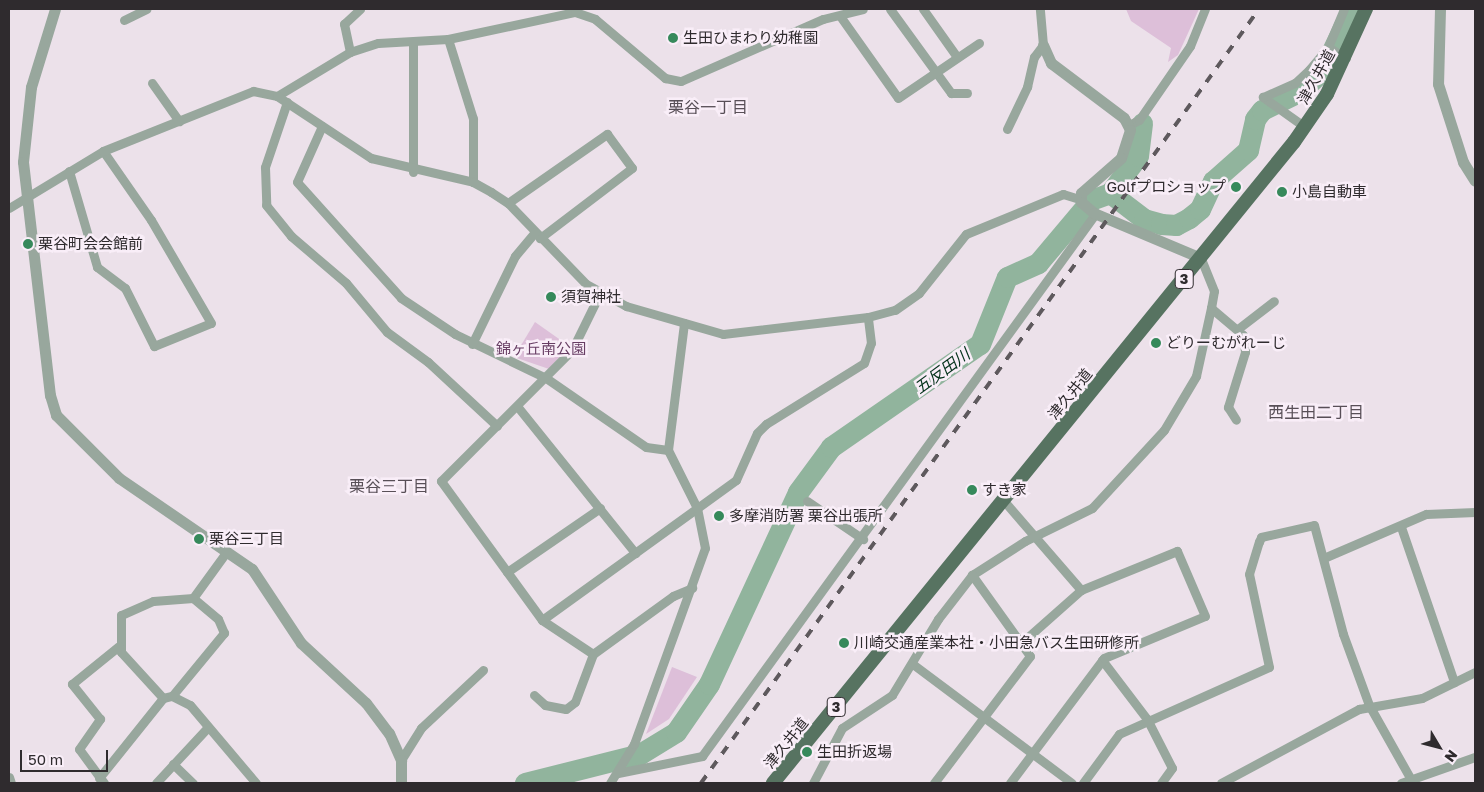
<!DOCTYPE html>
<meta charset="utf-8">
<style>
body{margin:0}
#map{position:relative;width:1484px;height:792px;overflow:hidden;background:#ece1ea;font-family:"Golos Text","Noto Sans JP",sans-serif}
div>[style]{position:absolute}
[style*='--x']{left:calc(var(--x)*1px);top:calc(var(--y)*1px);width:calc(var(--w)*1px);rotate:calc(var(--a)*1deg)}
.green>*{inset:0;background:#ddbfd9}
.river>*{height:21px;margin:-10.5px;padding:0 10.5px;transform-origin:10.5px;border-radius:10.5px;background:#91b49d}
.minor>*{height:9px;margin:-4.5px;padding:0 4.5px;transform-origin:4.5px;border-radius:4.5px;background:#98a79d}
.tertiary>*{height:11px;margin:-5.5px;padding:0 5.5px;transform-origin:5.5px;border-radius:5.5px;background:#98a79d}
.primary>*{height:14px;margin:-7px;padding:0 7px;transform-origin:7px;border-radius:7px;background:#577361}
.rail>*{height:4px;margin-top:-2px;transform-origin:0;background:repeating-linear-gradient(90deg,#5e595d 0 9px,transparent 0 18px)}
.dots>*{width:14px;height:14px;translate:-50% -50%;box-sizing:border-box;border:2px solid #f9eef8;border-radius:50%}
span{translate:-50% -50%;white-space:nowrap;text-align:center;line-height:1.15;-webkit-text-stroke:5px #f9eef8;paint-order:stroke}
.shield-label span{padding:1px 4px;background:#f9eef8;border:1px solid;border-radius:4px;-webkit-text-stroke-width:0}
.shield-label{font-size:14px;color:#2f2b2e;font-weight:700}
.poi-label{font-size:15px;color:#2f2b2e}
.left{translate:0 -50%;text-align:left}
.right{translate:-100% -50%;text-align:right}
.street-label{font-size:15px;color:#2f2b2e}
.park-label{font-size:15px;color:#673d63}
.neighbourhood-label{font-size:16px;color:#584f57}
.water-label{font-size:16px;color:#04321b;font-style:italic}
.frame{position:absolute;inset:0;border:10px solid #2f2b2e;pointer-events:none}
.north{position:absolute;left:1414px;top:722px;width:50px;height:50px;-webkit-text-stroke:4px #f9eef8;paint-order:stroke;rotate:127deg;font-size:14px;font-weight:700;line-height:20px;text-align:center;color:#2f2b2e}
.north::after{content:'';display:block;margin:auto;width:18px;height:22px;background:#2f2b2e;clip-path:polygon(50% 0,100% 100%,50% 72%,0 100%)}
.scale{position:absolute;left:20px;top:750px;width:88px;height:22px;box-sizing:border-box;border:2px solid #2f2b2e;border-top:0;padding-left:6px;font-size:15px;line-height:18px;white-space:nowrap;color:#2f2b2e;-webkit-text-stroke:4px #f9eef8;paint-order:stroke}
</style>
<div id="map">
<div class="green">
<div style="clip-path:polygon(1126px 9px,1199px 9px,1178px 55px,1168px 62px,1171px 48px,1131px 21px)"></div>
<div style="clip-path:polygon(535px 322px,569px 346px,549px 369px,514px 357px)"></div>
<div style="clip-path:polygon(672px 667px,697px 677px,669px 719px,646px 734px)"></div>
</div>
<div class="river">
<div style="--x:1110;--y:193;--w:46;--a:-52.9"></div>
<div style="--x:1138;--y:156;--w:33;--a:-83"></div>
<div style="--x:525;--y:783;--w:119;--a:-14.2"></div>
<div style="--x:640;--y:754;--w:42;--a:-31.4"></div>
<div style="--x:676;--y:732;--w:58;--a:-55.5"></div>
<div style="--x:709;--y:684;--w:212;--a:-65.1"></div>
<div style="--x:798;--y:492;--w:56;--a:-53.7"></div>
<div style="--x:831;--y:447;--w:181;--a:-34.7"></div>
<div style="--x:980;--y:344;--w:72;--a:-68.1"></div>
<div style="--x:1007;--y:277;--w:34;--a:-24"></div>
<div style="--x:1038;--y:263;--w:82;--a:-49.9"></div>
<div style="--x:1091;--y:200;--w:20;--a:-20"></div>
<div style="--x:1110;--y:193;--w:43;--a:37.4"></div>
<div style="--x:1144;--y:219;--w:18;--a:16"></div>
<div style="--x:1161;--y:224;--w:15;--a:4"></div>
<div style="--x:1176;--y:225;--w:15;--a:-28"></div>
<div style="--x:1189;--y:218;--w:14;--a:-39"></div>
<div style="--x:1200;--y:209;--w:31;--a:-65"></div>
<div style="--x:1213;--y:181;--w:47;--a:-41.5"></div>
<div style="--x:1248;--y:150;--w:32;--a:-77"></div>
<div style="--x:1255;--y:119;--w:11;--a:-52"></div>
<div style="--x:1262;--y:110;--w:43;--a:-26"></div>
<div style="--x:1301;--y:91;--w:30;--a:-44"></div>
<div style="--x:1323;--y:70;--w:68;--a:-64.6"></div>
</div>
<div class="minor">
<div style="--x:890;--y:9;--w:104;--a:54"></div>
<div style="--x:951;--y:93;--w:16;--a:0"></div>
<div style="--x:923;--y:9;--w:59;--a:54.7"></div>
<div style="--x:840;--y:16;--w:100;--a:54.7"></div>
<div style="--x:898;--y:98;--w:98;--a:-34.2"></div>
<div style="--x:124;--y:20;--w:25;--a:-26"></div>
<div style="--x:448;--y:39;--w:84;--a:72.6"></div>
<div style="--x:473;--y:119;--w:63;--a:90"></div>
<div style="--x:413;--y:42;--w:130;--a:90"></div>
<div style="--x:1328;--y:47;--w:21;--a:31"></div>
<div style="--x:350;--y:52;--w:29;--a:-102"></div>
<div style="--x:344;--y:24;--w:22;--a:-43"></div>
<div style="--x:152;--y:83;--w:47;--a:54.6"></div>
<div style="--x:277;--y:96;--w:85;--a:-31.1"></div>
<div style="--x:350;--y:52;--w:29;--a:-18"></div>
<div style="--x:378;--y:43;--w:70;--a:-3.3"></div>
<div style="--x:448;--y:39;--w:130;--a:-12"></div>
<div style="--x:575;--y:12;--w:21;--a:19"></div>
<div style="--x:595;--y:19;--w:92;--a:40.1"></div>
<div style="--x:665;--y:78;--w:16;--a:11"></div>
<div style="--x:681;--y:81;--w:155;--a:-23.6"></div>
<div style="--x:823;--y:19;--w:41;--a:-14"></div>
<div style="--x:287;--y:102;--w:69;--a:108.7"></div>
<div style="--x:265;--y:167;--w:38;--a:88"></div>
<div style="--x:266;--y:205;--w:40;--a:51"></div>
<div style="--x:291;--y:236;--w:72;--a:40.5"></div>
<div style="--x:346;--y:283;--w:64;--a:50.1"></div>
<div style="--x:387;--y:332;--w:51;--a:36.2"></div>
<div style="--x:428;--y:362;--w:94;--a:42.8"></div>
<div style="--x:1129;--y:125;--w:11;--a:-27"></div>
<div style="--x:1139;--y:120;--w:90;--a:-55.4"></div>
<div style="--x:1190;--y:46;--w:40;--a:-68"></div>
<div style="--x:322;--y:126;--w:61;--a:114.1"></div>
<div style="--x:297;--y:182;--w:156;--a:48.1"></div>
<div style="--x:401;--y:298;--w:65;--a:33.7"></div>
<div style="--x:455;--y:334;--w:101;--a:25.8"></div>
<div style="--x:546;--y:378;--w:121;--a:34.6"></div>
<div style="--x:646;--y:447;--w:22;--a:8"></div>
<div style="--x:1305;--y:127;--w:52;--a:-144.5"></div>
<div style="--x:1263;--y:97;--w:35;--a:-24"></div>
<div style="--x:1295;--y:83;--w:19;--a:-43"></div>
<div style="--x:1309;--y:70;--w:30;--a:-50"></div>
<div style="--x:1328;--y:47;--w:41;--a:-67.2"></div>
<div style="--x:1007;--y:129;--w:47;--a:-64.5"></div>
<div style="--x:1027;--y:87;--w:31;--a:-77"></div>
<div style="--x:1034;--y:57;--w:15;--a:-53"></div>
<div style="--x:1043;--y:45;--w:36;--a:-95"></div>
<div style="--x:69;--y:171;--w:100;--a:73.7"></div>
<div style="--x:97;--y:267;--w:35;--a:37"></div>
<div style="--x:125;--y:288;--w:65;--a:63.4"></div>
<div style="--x:154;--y:346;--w:61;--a:-22"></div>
<div style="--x:211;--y:323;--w:119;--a:-120.2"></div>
<div style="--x:151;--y:220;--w:84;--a:-124.8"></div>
<div style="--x:508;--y:203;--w:121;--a:-34.9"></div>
<div style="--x:607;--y:134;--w:42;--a:53.7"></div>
<div style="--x:632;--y:168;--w:116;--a:142.7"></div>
<div style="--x:9;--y:208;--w:110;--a:-31.2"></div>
<div style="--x:103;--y:151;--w:162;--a:-21.8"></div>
<div style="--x:253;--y:91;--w:25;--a:12"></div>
<div style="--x:277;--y:96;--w:113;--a:33.4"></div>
<div style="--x:371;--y:158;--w:105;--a:13.2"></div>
<div style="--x:473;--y:182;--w:21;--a:29"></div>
<div style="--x:491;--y:192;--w:20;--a:33"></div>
<div style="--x:508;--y:203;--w:112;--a:46.1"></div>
<div style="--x:586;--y:284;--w:46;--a:28.8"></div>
<div style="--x:626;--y:306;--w:101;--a:16.1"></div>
<div style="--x:723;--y:334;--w:146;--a:-6.7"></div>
<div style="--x:868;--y:317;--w:28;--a:-15"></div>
<div style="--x:895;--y:310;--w:29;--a:-35"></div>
<div style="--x:919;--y:293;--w:75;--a:-51.5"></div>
<div style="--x:966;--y:234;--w:105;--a:-22.4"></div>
<div style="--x:1063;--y:194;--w:17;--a:17"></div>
<div style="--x:1211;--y:308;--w:42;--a:40.2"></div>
<div style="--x:1243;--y:335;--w:17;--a:83"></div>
<div style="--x:1245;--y:352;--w:58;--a:107.2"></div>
<div style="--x:1228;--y:407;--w:15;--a:58"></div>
<div style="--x:1239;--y:328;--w:44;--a:-37.6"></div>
<div style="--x:472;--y:344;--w:98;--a:-64"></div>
<div style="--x:515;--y:256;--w:31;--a:-50"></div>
<div style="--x:517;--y:406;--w:189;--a:51.2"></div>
<div style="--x:807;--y:501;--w:68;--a:34.2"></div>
<div style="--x:1004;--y:501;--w:118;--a:49.1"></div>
<div style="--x:1401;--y:527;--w:164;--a:71.1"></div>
<div style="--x:1326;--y:557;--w:109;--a:-23.3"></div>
<div style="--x:1426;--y:514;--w:49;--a:-2.3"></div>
<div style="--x:507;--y:572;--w:113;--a:-34.5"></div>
<div style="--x:193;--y:598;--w:58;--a:-54.1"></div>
<div style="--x:542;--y:620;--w:239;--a:-35.8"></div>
<div style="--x:736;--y:480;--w:51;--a:-65.9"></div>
<div style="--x:757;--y:433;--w:13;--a:-45"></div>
<div style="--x:766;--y:424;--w:115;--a:-31.9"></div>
<div style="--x:864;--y:363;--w:21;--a:-71"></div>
<div style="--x:871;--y:343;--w:26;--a:-97"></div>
<div style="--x:593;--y:654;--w:61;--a:-146.3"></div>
<div style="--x:542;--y:620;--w:172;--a:-126"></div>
<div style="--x:441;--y:481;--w:185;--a:-45"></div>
<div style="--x:572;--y:350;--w:64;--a:-63.8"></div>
<div style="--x:1102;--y:660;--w:74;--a:52.7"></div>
<div style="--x:1147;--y:719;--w:55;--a:63"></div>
<div style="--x:1172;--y:768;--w:19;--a:126"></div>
<div style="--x:914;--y:665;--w:197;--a:36.8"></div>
<div style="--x:534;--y:695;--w:15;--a:42"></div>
<div style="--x:545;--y:705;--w:21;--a:11"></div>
<div style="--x:566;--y:709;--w:11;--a:-38"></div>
<div style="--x:575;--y:702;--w:51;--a:-69.4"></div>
<div style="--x:593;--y:654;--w:99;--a:-35.9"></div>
<div style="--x:673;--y:596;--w:21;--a:-23"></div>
<div style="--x:172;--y:696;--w:20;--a:27"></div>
<div style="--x:190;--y:705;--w:102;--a:49.8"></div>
<div style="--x:401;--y:760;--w:38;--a:-58"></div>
<div style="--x:421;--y:728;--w:85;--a:-43.1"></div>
<div style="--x:173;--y:764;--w:28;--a:44"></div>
<div style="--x:618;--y:773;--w:86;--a:-11.4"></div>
<div style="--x:702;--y:756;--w:671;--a:-54.04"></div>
<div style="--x:9;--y:777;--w:6;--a:72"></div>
<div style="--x:99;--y:778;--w:102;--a:-51.3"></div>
<div style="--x:163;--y:698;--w:9;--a:-13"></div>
<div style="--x:172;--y:696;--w:82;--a:-50.5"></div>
<div style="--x:224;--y:633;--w:15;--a:-113"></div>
<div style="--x:218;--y:619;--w:33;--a:-140"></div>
<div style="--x:193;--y:598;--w:40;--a:175.7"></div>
<div style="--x:153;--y:601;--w:35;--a:156"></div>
<div style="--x:121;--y:615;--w:37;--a:90"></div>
<div style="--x:121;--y:652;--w:62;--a:47.6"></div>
<div style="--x:104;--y:783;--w:42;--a:-126.3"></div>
<div style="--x:79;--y:749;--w:37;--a:-55"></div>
<div style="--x:100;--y:719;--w:45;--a:-128.7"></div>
<div style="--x:72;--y:684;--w:60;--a:-39"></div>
<div style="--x:156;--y:783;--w:76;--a:-47.1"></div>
<div style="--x:610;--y:783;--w:46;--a:-58.4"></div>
<div style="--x:634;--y:744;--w:208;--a:-70.1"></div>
<div style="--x:705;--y:548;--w:41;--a:-101.3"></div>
<div style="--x:697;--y:508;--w:65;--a:-116.6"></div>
<div style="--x:668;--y:450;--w:128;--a:-82.8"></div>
<div style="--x:813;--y:783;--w:62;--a:-62.2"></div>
<div style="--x:842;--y:728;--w:60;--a:-33.4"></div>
<div style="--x:892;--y:695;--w:89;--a:-58.8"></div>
<div style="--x:938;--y:619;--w:56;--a:-52.3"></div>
<div style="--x:972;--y:575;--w:63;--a:-32.7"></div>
<div style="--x:1025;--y:541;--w:75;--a:-26.2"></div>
<div style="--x:1092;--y:508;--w:106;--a:-47.3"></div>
<div style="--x:1164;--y:430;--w:63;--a:-59.3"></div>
<div style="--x:1196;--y:376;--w:70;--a:-77.6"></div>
<div style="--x:1211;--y:308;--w:17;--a:-80"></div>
<div style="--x:1214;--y:291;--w:35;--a:-112"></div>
<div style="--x:934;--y:783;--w:159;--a:-52.9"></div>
<div style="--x:1030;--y:656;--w:100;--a:-125.6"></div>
<div style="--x:1010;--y:783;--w:156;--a:-53.1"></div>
<div style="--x:1104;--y:658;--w:109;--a:-22.6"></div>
<div style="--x:1205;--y:616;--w:71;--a:-113.3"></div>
<div style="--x:1177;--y:551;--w:104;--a:157.9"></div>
<div style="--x:1081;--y:590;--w:80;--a:138.5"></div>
<div style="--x:1083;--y:783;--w:61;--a:-53.7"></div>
<div style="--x:1119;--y:734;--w:164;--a:-24.1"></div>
<div style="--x:1269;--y:667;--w:95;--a:-102.1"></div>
<div style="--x:1249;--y:574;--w:34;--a:-73"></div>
<div style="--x:1259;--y:542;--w:5;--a:-68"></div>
<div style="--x:1261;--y:537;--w:54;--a:-12.8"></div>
<div style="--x:1314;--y:525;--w:113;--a:75.1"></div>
<div style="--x:1343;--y:634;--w:76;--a:69.9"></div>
<div style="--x:1369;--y:705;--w:90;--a:60.6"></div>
<div style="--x:1221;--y:783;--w:157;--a:-28.2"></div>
<div style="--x:1359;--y:709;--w:64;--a:-9.9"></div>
<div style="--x:1422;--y:698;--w:59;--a:-26.1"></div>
<div style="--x:1401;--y:783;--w:78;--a:-19.4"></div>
</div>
<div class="tertiary">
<div style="--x:55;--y:9;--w:82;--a:107.1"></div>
<div style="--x:31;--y:87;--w:75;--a:96.1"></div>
<div style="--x:23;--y:162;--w:235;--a:83.4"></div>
<div style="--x:50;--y:395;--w:21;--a:73"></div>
<div style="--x:56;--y:415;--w:89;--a:45"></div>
<div style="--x:119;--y:478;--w:161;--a:34.4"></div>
<div style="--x:252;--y:569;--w:89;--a:56.5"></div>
<div style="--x:301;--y:643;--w:88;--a:42.7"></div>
<div style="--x:366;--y:703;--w:38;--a:53"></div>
<div style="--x:389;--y:733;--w:30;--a:66"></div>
<div style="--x:401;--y:760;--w:23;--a:90"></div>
<div style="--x:1440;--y:9;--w:75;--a:91.5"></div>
<div style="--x:1438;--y:84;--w:82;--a:72.2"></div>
<div style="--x:1463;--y:162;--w:22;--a:58"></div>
<div style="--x:1043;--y:45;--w:20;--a:66"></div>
<div style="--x:1051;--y:63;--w:91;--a:37"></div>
<div style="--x:1124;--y:118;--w:13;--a:63"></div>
<div style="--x:1130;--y:130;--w:29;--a:108"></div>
<div style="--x:1121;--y:158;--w:53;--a:138.8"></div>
<div style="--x:1081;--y:193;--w:9;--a:90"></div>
<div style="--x:1081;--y:202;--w:17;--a:40"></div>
<div style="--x:1094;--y:213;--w:116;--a:22.8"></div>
</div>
<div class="primary">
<div style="--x:773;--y:783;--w:826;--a:-50.9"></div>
<div style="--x:1294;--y:142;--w:58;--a:-55.5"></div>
<div style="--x:1327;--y:94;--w:94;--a:-65.4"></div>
</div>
<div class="rail">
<div style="--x:701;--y:783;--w:954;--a:-54.21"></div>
</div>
<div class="dots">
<div style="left:673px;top:38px;background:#36895b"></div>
<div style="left:1236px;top:187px;background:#36895b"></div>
<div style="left:1282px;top:192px;background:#36895b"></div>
<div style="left:28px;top:244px;background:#36895b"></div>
<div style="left:551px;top:297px;background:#36895b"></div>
<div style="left:1156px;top:343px;background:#36895b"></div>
<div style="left:972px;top:490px;background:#36895b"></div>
<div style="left:719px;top:516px;background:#36895b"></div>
<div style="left:199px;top:539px;background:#36895b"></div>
<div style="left:844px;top:643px;background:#36895b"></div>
<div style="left:807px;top:752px;background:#36895b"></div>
</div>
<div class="shield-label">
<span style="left:1184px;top:279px">3</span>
<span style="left:836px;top:707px">3</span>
</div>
<div class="poi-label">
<span class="left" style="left:683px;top:38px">生田ひまわり幼稚園</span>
<span class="right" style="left:1226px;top:187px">Golfプロショップ</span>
<span class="left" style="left:1292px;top:192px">小島自動車</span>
<span class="left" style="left:38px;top:244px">栗谷町会会館前</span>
<span class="left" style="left:561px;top:297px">須賀神社</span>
<span class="left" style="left:1166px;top:343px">どりーむがれーじ</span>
<span class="left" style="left:982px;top:490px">すき家</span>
<span class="left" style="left:729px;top:516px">多摩消防署 栗谷出張所</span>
<span class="left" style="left:209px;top:539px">栗谷三丁目</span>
<span class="left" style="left:854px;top:643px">川崎交通産業本社・小田急バス生田研修所</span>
<span class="left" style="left:817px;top:752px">生田折返場</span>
</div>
<div class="street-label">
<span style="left:1316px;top:77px;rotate:-61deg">津久井道</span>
<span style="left:1070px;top:394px;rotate:-51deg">津久井道</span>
<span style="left:786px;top:743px;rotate:-51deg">津久井道</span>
</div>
<div class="park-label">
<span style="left:541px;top:349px">錦ヶ丘南公園</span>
</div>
<div class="neighbourhood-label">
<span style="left:708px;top:107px">栗谷一丁目</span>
<span style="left:1316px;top:412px">西生田二丁目</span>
<span style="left:389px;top:486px">栗谷三丁目</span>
</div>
<div class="water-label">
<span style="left:942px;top:371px;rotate:-36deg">五反田川</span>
</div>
<div class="frame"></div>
<div class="north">N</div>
<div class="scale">50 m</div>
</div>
